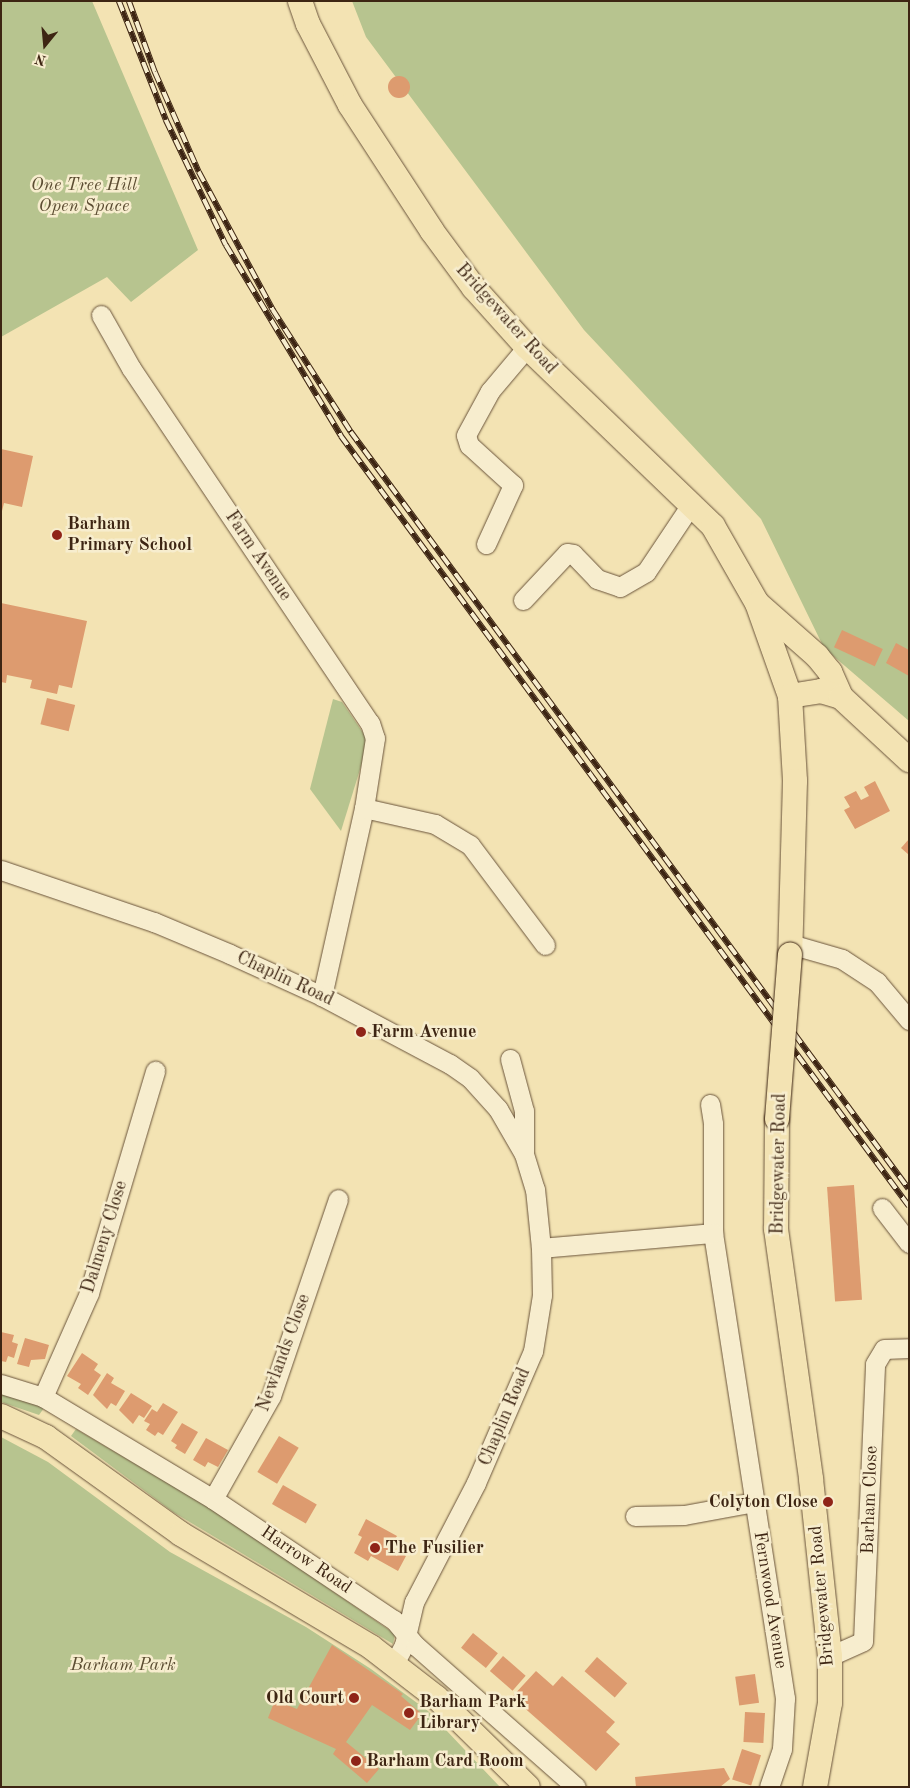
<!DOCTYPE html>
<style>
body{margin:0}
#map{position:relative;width:910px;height:1788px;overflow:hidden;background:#f3e3b3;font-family:"Old Standard TT",serif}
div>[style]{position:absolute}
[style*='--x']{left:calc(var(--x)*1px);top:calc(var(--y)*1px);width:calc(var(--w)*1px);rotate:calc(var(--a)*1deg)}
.green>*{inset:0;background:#b7c48f}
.building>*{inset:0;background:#dd9b6f;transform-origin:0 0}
.round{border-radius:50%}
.roads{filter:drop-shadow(0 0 1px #6a543b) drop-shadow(0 0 1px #6a543b)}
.minor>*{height:19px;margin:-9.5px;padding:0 9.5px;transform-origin:9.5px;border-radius:9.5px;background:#f7edce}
.major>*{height:24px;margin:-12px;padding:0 12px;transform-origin:12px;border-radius:12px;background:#f3e3b3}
.rail>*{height:5.5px;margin-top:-2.75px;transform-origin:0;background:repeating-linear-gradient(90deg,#f7edce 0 11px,#3d2513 0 22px);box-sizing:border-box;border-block:1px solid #3d2513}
.bridges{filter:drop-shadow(0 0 1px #3d2513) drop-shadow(0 0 1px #3d2513)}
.major-bridge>*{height:24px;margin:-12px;padding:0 12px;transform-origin:12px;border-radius:12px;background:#f3e3b3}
.dots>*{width:14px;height:14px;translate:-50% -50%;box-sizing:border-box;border:2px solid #f7edce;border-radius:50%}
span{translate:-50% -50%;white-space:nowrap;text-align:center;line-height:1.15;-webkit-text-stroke:5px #f7edce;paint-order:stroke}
.park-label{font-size:18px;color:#5c4d32;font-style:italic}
.street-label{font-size:18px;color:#3d2513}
.poi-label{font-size:18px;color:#3d2513;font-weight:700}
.left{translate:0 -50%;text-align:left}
.right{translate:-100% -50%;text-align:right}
.frame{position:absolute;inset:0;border:2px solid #3d2513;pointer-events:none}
.north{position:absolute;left:20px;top:20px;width:50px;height:50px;-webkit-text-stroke:4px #f7edce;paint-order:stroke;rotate:197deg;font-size:14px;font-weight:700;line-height:20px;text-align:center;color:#3d2513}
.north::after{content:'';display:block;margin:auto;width:18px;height:22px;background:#3d2513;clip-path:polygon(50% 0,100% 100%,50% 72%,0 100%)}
</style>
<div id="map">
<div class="green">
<div style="clip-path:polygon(1px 1px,92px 1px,198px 250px,131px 302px,107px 277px,1px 337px)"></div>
<div style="clip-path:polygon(352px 1px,909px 1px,909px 721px,824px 648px,761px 519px,584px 330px,366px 37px)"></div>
<div style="clip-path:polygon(333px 699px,342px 702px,366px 737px,366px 750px,341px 831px,310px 789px)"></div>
<div style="clip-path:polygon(1px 1392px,21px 1398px,44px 1408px,39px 1415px,1px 1402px)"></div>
<div style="clip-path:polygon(76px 1429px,217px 1512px,395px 1634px,393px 1644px,173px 1512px,71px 1436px)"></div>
<div style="clip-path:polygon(1px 1437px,48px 1462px,170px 1552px,306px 1627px,371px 1669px,428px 1711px,500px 1787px,1px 1787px)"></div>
</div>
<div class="building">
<div class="round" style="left:388px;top:76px;width:22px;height:22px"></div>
<div style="clip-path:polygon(1px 449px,33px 456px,22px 507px,4px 503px,2px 511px)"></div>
<div style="clip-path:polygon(1px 603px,87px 621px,72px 688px,59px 685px,57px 694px,30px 688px,32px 680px,7px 675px,6px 683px,1px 682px)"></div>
<div style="left:842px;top:630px;width:45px;height:19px;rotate:25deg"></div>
<div style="clip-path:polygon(896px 643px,909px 650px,909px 676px,886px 663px)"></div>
<div style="left:47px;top:698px;width:29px;height:27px;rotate:14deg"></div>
<div style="clip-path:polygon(875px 781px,890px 811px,855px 829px,844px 810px,850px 807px,844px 797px,856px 791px,861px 800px,869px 796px,864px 787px)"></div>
<div style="clip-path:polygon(909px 839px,909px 855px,901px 848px)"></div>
<div style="left:854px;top:1185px;width:115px;height:27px;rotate:86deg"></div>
<div style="clip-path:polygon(1px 1332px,14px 1335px,12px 1342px,18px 1344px,14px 1358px,8px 1356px,6px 1362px,1px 1361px)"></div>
<div style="clip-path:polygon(25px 1338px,49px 1345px,45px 1359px,31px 1360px,29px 1367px,17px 1364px)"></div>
<div style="clip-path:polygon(82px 1353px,98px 1364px,94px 1370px,101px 1375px,88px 1395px,78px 1388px,81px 1384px,67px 1376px)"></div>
<div style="clip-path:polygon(107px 1373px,114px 1378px,111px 1383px,125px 1391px,116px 1406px,111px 1403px,107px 1409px,93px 1395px)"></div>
<div style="clip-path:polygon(131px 1393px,152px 1406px,144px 1418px,139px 1415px,133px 1424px,119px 1410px)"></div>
<div style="clip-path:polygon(163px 1403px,178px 1412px,163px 1435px,158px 1432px,155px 1436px,146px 1430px,150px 1424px,144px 1421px,152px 1409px,157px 1412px)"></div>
<div style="clip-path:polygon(182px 1423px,198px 1432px,185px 1454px,175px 1448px,177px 1445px,171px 1441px)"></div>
<div style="left:279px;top:1436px;width:23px;height:42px;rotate:31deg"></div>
<div style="clip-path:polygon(206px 1438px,228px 1450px,218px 1467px,208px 1462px,205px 1467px,193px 1460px)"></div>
<div style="left:283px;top:1485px;width:39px;height:22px;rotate:30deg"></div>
<div style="clip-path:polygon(366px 1519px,397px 1536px,391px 1547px,406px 1556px,398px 1571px,371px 1556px,368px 1561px,354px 1553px,362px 1537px,358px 1535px)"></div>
<div style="left:473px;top:1633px;width:32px;height:19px;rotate:39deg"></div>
<div style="clip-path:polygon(332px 1645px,403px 1694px,401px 1696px,422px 1714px,410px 1730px,372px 1705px,346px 1742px,379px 1769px,367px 1783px,333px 1754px,336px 1749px,268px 1718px,275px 1700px,297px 1709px)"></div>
<div style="left:503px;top:1656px;width:30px;height:20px;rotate:41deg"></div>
<div style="left:597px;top:1657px;width:40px;height:19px;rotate:41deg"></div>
<div style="clip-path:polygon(536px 1671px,553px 1686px,562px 1676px,615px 1722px,606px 1732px,620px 1744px,596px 1771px,512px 1697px)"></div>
<div style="left:755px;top:1674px;width:29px;height:20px;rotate:82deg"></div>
<div style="left:745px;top:1712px;width:20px;height:30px;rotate:3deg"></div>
<div style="left:742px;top:1749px;width:20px;height:32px;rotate:18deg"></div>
<div style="clip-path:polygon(724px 1768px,730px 1779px,720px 1787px,636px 1787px,635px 1777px)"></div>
</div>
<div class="roads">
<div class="minor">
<div style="--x:101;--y:315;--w:61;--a:60.5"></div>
<div style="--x:131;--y:368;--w:428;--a:56.1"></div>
<div style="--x:370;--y:723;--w:16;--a:72"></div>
<div style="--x:375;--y:738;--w:71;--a:98.9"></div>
<div style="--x:364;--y:808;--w:193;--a:102.6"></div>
<div style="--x:486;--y:544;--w:65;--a:-65.4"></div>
<div style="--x:513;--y:485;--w:59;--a:-137.7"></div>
<div style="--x:469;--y:445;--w:10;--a:-107"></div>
<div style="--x:466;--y:435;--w:50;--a:-61.4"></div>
<div style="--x:490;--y:391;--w:57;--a:-49.9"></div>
<div style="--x:523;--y:600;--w:64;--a:-46.9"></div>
<div style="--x:567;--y:553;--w:6;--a:9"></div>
<div style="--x:573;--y:554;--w:35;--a:46"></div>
<div style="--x:597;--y:579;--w:24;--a:19"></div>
<div style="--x:620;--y:587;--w:30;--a:-30"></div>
<div style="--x:646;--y:572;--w:83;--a:-56.3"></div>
<div style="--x:364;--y:808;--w:73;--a:12.7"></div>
<div style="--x:435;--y:824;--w:41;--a:31"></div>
<div style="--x:470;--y:845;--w:125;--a:53.1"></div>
<div style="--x:1;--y:870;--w:162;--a:18.8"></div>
<div style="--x:154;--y:922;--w:82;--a:22.8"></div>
<div style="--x:230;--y:954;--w:101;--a:24.5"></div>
<div style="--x:322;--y:996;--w:145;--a:28"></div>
<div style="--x:450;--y:1064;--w:24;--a:35"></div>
<div style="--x:470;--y:1078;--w:42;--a:47.9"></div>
<div style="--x:498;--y:1109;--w:52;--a:60"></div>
<div style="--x:524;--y:1154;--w:37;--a:73"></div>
<div style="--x:535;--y:1189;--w:59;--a:84.2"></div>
<div style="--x:541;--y:1248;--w:47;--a:88.8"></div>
<div style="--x:542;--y:1295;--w:57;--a:99.1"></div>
<div style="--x:533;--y:1351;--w:144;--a:113.4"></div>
<div style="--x:476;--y:1483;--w:134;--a:117.5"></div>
<div style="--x:414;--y:1602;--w:44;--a:103.1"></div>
<div style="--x:404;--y:1645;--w:21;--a:118"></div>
<div style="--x:790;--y:944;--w:54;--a:16.1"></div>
<div style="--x:842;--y:959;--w:42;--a:33.3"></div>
<div style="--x:877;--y:982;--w:50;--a:49.9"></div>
<div style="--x:510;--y:1059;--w:54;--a:74.9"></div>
<div style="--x:524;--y:1111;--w:41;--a:90"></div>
<div style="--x:710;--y:1104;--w:20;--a:81"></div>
<div style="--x:713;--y:1124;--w:109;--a:90"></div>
<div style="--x:713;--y:1233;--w:471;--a:81.2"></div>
<div style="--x:785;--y:1698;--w:51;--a:93.4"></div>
<div style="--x:782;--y:1749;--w:40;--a:108.9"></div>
<div style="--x:882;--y:1208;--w:44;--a:52.4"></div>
<div style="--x:541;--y:1248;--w:173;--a:-5"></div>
<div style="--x:1;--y:1384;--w:44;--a:17.2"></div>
<div style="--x:43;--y:1397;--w:198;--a:31"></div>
<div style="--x:213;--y:1499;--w:218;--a:33.8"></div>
<div style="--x:394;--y:1620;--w:34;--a:50"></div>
<div style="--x:416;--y:1646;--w:213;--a:41.4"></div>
<div style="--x:43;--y:1397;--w:114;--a:-66.1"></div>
<div style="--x:89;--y:1293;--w:232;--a:-73.4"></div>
<div style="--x:213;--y:1499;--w:118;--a:-60.6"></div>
<div style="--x:271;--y:1396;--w:208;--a:-71.2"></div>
<div style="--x:635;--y:1516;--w:49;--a:-1.2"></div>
<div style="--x:684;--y:1515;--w:72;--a:-10.4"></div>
<div style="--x:830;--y:1656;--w:36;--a:-24"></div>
<div style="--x:863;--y:1641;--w:277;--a:-87.5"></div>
<div style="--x:875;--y:1364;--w:17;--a:-59"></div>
<div style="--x:884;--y:1349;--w:25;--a:-2"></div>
</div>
<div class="major">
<div style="--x:300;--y:1;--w:24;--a:71"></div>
<div style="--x:308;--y:24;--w:91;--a:62.6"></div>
<div style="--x:350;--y:105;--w:150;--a:56.9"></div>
<div style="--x:432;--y:231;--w:71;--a:53.6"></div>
<div style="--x:474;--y:288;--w:79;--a:48.1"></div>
<div style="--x:527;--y:347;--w:258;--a:43.9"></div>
<div style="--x:713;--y:526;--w:89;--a:60.3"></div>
<div style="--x:757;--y:603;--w:99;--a:70.5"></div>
<div style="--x:790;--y:696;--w:85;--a:86.6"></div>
<div style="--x:795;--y:781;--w:174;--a:91.6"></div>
<div style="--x:758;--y:604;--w:79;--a:41.4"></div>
<div style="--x:817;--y:656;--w:21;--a:51"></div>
<div style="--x:830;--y:672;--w:27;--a:66"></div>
<div style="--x:790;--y:696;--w:31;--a:-9"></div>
<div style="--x:821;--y:691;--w:21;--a:17"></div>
<div style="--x:841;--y:697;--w:93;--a:42.8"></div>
<div style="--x:777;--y:1119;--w:110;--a:90.5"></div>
<div style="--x:776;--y:1229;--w:252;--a:82"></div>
<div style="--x:811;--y:1479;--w:178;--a:83.9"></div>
<div style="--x:830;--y:1656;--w:47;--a:90"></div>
<div style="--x:830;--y:1703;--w:85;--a:100.1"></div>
<div style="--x:1;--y:1416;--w:50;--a:25"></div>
<div style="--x:46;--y:1437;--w:166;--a:35.7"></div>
<div style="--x:181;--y:1534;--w:221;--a:30.7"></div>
<div style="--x:371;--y:1647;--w:83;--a:37.7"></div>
<div style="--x:437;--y:1698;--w:127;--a:44.4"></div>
</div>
</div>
<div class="rail">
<div style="--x:119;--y:1;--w:128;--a:68.4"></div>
<div style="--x:166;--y:120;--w:139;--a:64.4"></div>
<div style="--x:226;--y:245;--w:223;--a:58.9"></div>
<div style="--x:341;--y:436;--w:957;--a:53.59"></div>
<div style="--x:129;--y:1;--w:76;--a:69.9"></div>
<div style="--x:155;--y:72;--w:109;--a:66.3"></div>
<div style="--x:199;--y:172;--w:157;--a:61.8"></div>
<div style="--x:273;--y:310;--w:145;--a:57.4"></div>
<div style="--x:351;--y:432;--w:940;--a:53.61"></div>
</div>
<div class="bridges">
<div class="major-bridge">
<div style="--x:777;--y:1119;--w:165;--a:-85.5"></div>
</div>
</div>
<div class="dots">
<div style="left:57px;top:535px;background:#8f2418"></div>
<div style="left:361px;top:1032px;background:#8f2418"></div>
<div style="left:828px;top:1502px;background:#8f2418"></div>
<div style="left:375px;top:1548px;background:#8f2418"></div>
<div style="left:354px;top:1698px;background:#8f2418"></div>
<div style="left:409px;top:1713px;background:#8f2418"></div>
<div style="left:356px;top:1761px;background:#8f2418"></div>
</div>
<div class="park-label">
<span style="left:84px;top:196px">One Tree Hill<br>Open Space</span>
<span style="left:123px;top:1665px">Barham Park</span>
</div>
<div class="street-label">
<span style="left:506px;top:319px;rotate:48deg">Bridgewater Road</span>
<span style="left:258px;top:556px;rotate:56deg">Farm Avenue</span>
<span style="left:285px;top:979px;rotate:25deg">Chaplin Road</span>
<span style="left:779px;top:1164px;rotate:-89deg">Bridgewater Road</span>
<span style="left:105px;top:1237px;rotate:-73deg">Dalmeny Close</span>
<span style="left:284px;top:1353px;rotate:-70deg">Newlands Close</span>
<span style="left:505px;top:1417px;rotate:-67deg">Chaplin Road</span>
<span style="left:870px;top:1500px;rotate:-88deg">Barham Close</span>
<span style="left:306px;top:1560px;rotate:34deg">Harrow Road</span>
<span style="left:822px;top:1596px;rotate:-95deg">Bridgewater Road</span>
<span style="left:770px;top:1600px;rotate:81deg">Fernwood Avenue</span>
</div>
<div class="poi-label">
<span class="left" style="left:67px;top:535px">Barham<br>Primary School</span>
<span class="left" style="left:371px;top:1032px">Farm Avenue</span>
<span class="right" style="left:818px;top:1502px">Colyton Close</span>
<span class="left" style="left:385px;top:1548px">The Fusilier</span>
<span class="right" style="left:344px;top:1698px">Old Court</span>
<span class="left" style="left:419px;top:1713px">Barham Park<br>Library</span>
<span class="left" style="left:366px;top:1761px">Barham Card Room</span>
</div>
<div class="frame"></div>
<div class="north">N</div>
</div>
